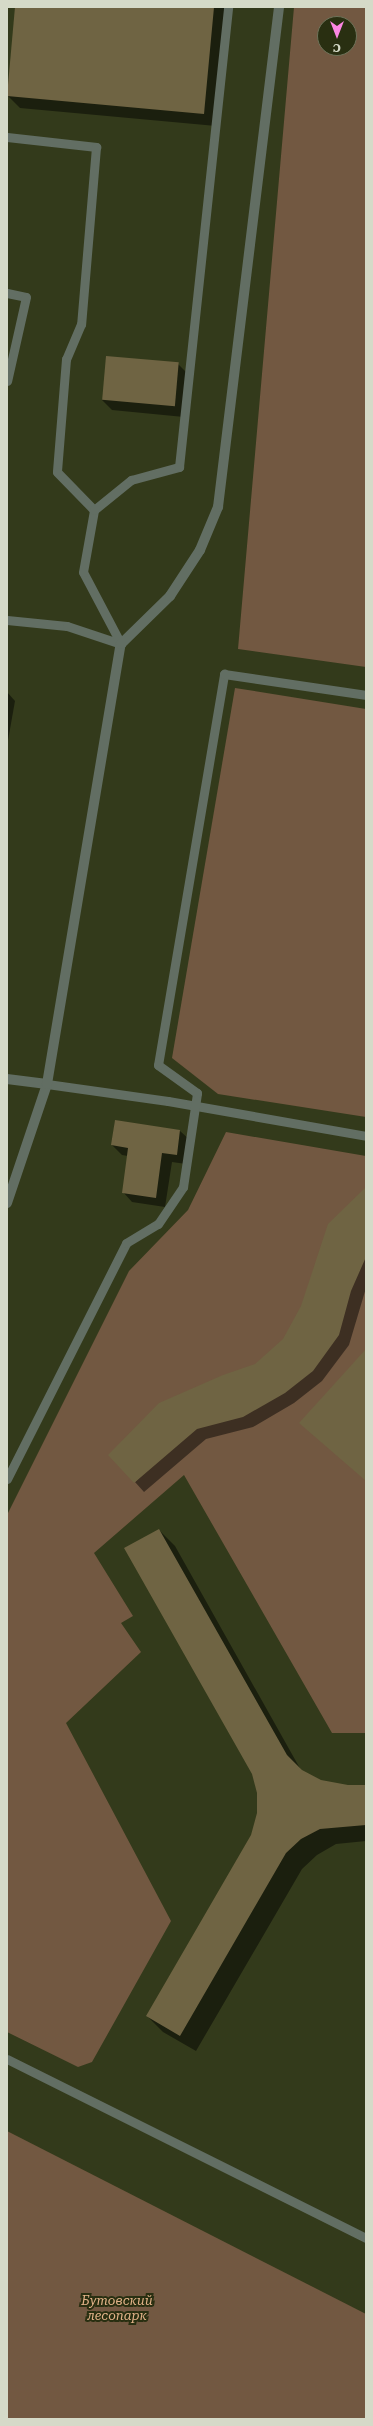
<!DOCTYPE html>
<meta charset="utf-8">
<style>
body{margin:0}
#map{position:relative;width:373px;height:2426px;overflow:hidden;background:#333a1b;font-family:"Roboto Serif",serif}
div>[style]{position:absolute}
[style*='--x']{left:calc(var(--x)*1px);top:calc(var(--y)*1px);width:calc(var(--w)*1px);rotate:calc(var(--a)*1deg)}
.forest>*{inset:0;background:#725841}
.shadow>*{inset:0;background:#0007}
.building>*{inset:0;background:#6f6443;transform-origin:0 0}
.lane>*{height:9px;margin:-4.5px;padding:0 4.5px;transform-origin:4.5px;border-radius:4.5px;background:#626e63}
.street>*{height:10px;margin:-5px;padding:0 5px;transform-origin:5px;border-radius:5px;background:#626e63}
span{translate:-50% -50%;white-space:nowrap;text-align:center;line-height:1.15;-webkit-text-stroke:4px #292f11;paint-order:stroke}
.park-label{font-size:13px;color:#e3b389;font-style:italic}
.frame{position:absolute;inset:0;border:8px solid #d5dac8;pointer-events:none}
.north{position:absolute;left:317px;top:16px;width:40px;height:40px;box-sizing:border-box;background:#292f11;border:1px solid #6e735a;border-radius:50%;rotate:180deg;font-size:11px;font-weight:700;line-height:16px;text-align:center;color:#d5dac8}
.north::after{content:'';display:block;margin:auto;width:14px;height:18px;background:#fc86e3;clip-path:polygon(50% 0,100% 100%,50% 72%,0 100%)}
</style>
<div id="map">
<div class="forest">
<div style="clip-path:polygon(evenodd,294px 7px,366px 7px,366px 667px,238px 649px,294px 7px,325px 24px,349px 24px,349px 48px,325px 48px,325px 24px)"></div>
<div style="clip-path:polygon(235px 688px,366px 709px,366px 1117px,218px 1094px,172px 1058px)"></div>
<div style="clip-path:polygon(226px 1132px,366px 1156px,366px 1733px,332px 1733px,184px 1475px,94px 1553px,133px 1616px,121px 1623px,141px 1652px,66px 1723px,171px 1921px,92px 2062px,78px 2067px,7px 2032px,7px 1515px,129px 1271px,188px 1210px)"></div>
<div style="clip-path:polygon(7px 2131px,366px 2314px,366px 2419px,7px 2419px)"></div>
</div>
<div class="shadow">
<div style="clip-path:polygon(16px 7px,227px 7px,216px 126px,20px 108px,8px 96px)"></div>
<div style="clip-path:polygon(178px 364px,188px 374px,184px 417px,112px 410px,102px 400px)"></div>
<div style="clip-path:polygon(7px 692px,15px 701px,7px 746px)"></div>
<div style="clip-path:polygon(115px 1121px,180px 1131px,190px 1140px,186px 1164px,172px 1162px,165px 1207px,132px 1202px,123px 1192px,128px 1156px,122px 1155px,112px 1145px)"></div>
<div style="clip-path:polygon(366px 1189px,366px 1288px,349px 1345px,322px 1381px,294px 1403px,253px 1427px,206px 1439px,144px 1492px,135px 1482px,284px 1339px)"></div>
<div style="clip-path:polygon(159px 1530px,175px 1546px,302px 1772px,321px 1781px,348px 1786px,366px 1786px,366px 1841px,336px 1844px,317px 1855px,302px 1869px,196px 2051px,163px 2032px,147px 2016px,252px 1836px,258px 1813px,258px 1793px,253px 1774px)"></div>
</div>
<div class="building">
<div style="clip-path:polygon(15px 7px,214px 7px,204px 114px,7px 96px)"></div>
<div style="left:106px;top:356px;width:73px;height:44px;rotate:5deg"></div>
<div style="clip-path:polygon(115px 1120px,180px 1130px,177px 1155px,162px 1153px,156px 1198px,122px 1193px,128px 1148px,111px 1145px)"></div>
<div style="clip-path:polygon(366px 1187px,366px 1257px,351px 1291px,339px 1335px,313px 1371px,285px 1393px,243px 1417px,197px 1429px,134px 1483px,108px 1455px,159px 1403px,223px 1375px,255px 1364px,283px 1339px,301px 1306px,328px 1224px)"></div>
<div style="clip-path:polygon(366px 1349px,366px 1481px,299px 1423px)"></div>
<div style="clip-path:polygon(159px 1529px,287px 1755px,302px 1770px,321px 1780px,348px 1785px,366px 1785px,366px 1825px,320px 1829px,301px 1839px,286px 1853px,180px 2036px,146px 2016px,251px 1835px,257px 1813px,257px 1793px,252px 1774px,124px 1548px)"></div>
</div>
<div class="lane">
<div style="--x:7;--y:137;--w:90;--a:6.4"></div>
<div style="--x:96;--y:147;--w:178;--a:94.8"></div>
<div style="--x:81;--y:324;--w:38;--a:113"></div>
<div style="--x:66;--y:359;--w:113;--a:94.6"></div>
<div style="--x:57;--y:472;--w:53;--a:45.8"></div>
<div style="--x:7;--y:293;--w:19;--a:12"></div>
<div style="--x:26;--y:297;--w:86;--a:102.7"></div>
<div style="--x:7;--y:620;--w:60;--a:5.7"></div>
<div style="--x:67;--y:626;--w:57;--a:18.4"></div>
<div style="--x:121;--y:644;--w:81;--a:-117.8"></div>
<div style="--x:83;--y:572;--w:63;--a:-79.9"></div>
<div style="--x:94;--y:510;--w:48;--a:-39"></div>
<div style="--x:131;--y:480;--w:50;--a:-15.2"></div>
<div style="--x:179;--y:467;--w:463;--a:-83.9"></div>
<div style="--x:47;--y:1084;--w:122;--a:8"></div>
<div style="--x:168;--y:1101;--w:201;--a:10"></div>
<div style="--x:7;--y:1479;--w:264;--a:-63.2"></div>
<div style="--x:126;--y:1243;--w:37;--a:-31"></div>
<div style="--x:158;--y:1224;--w:45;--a:-56"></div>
<div style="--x:183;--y:1187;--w:95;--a:-81.5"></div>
<div style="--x:197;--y:1093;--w:48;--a:-144.3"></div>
<div style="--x:158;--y:1065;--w:397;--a:-80.4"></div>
<div style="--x:224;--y:674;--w:144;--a:8.4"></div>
<div style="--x:7;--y:2059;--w:401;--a:26.5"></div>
</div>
<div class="street">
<div style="--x:7;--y:1079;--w:40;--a:7.1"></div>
<div style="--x:7;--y:1203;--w:126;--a:-71.4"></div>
<div style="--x:47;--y:1084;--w:446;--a:-80.5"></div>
<div style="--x:121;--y:644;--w:69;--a:-44.4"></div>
<div style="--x:170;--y:596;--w:55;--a:-56.9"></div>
<div style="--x:200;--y:550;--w:47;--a:-67.3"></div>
<div style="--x:218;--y:507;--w:504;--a:-83.04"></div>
</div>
<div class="park-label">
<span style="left:117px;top:2309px">Бутовский<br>лесопарк</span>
</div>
<div class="frame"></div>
<div class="north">С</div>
</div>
